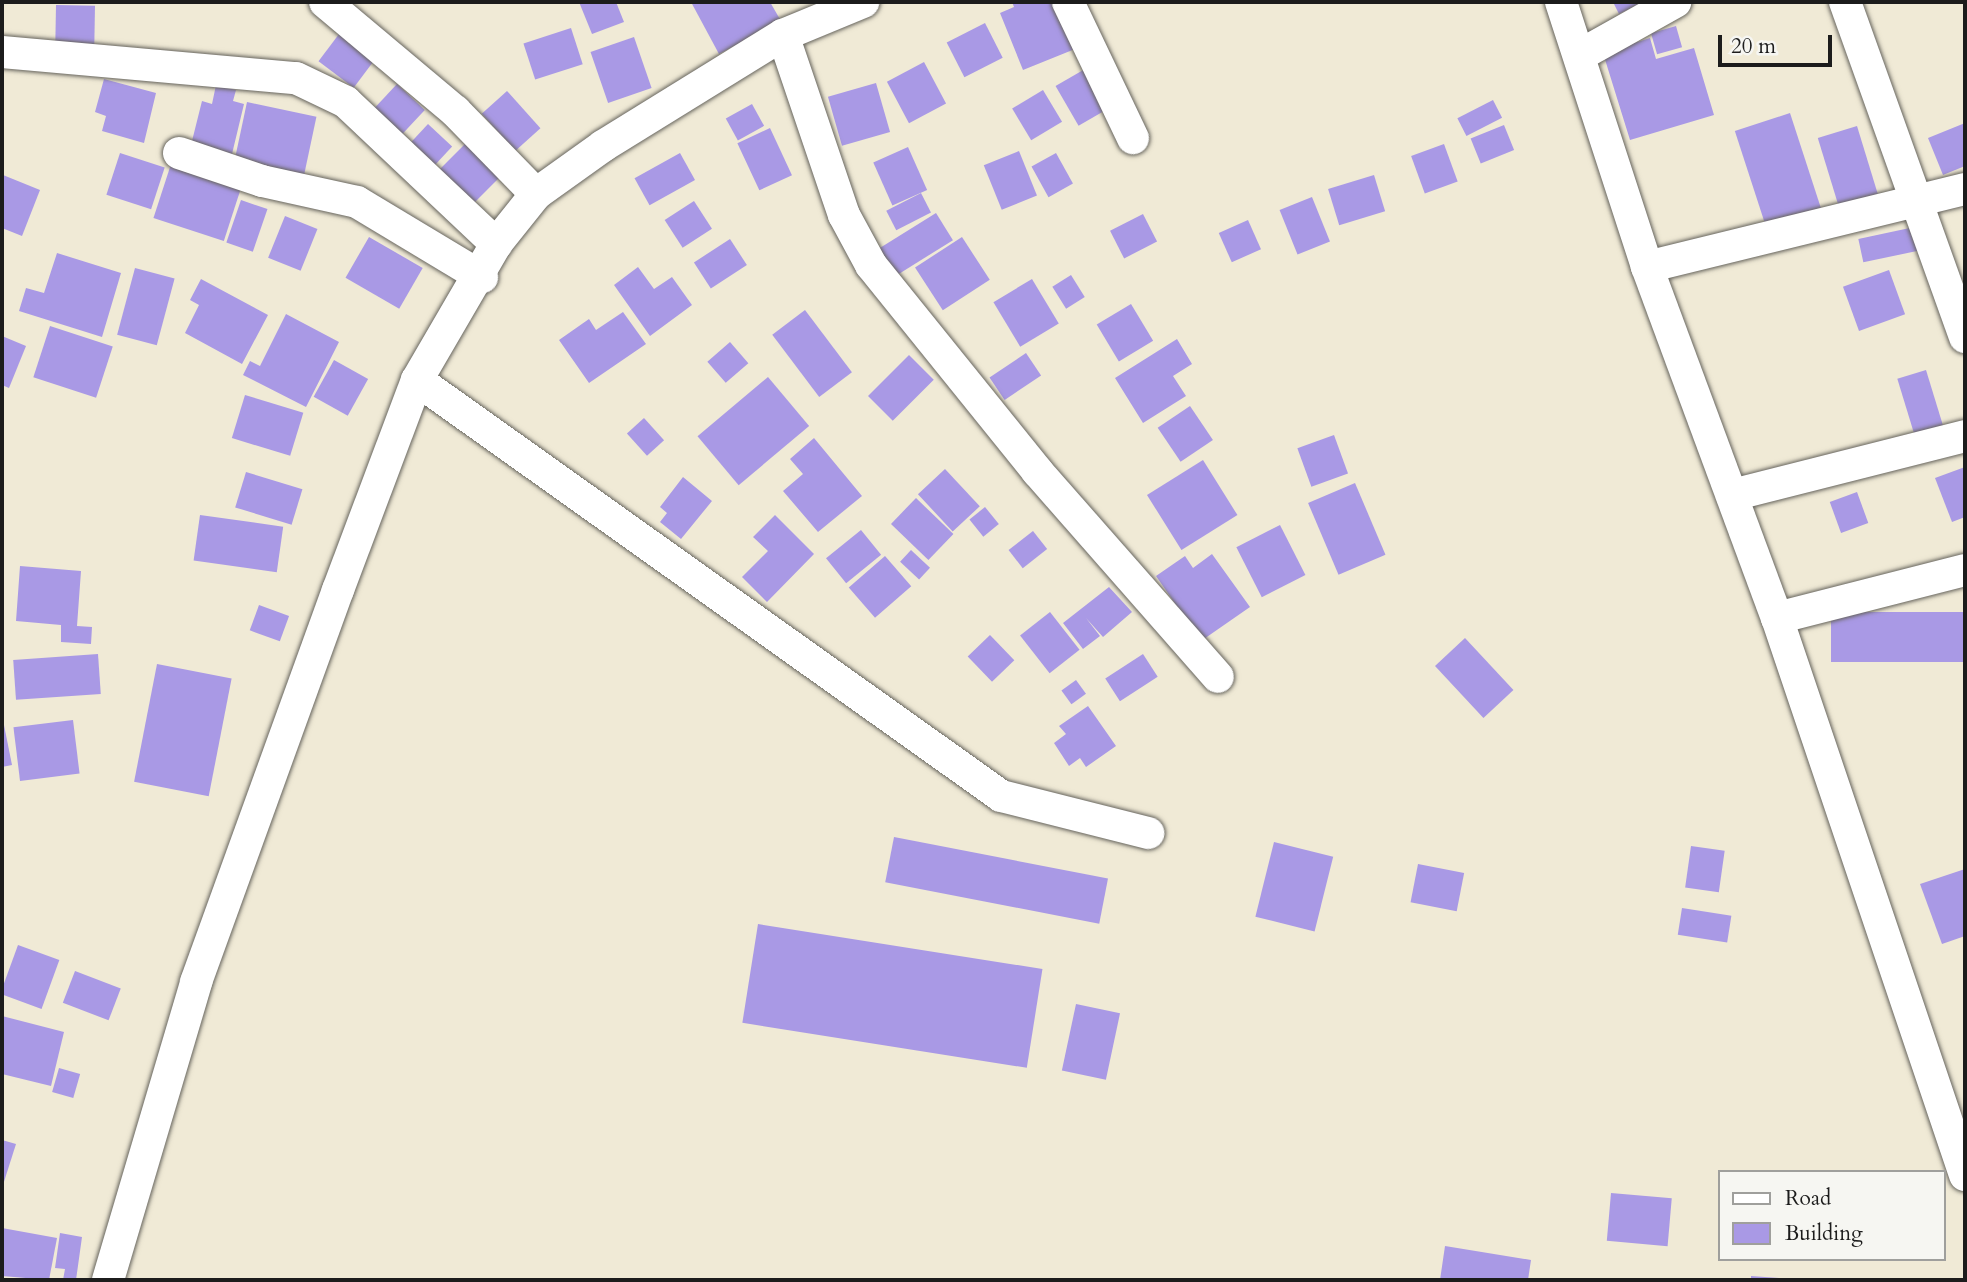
<!DOCTYPE html>
<style>
body{margin:0}
#map{position:relative;width:1967px;height:1282px;overflow:hidden;background:#f0ead6;font-family:Cardo,serif}
div>[style]{position:absolute}
[style*='--x']{left:calc(var(--x)*1px);top:calc(var(--y)*1px);width:calc(var(--w)*1px);rotate:calc(var(--a)*1deg)}
.building>*{inset:0;background:#a999e5;transform-origin:0 0}
.roads{filter:drop-shadow(0 0 2px #66645d) drop-shadow(0 0 2px #66645d)}
.street>*{height:32px;margin:-16px;padding:0 16px;transform-origin:16px;border-radius:16px;background:#fff}
span{translate:-50% -50%;white-space:nowrap;text-align:center;line-height:1.15;-webkit-text-stroke:6px #f6f6f2;paint-order:stroke}
.frame{position:absolute;inset:0;border:4px solid #1c1c1c;pointer-events:none}
.legend{position:absolute;left:1718px;top:1170px;width:228px;height:91px;box-sizing:border-box;background:#f6f6f2;border:2px solid #9f9f9c;margin:0;padding:9px 12px;list-style:none;font-size:21px;color:#1c1c1c}
.legend li{display:flex;align-items:center;gap:14px;height:35px}
.legend b{width:35px;border:2px solid #9f9f9c}
.scale{position:absolute;left:1718px;top:35px;width:114px;height:32px;box-sizing:border-box;border:4px solid #1c1c1c;border-top:0;padding-left:9px;font-size:21px;line-height:24px;white-space:nowrap;color:#1c1c1c;-webkit-text-stroke:5px #f6f6f2;paint-order:stroke}
</style>
<div id="map">
<div class="building">
<div style="clip-path:polygon(579px 2px,616px 2px,624px 22px,592px 34px)"></div>
<div style="clip-path:polygon(691px 2px,770px 2px,781px 21px,719px 54px)"></div>
<div style="clip-path:polygon(1012px 2px,1056px 2px,1075px 49px,1023px 70px,1000px 13px,1014px 7px)"></div>
<div style="clip-path:polygon(1613px 2px,1643px 2px,1619px 14px)"></div>
<div style="left:56px;top:5px;width:39px;height:43px;rotate:1deg"></div>
<div style="left:985px;top:23px;width:39px;height:43px;rotate:63deg"></div>
<div style="left:1676px;top:26px;width:22px;height:26px;rotate:74deg"></div>
<div style="left:571px;top:28px;width:38px;height:50px;rotate:72deg"></div>
<div style="left:342px;top:30px;width:44px;height:39px;rotate:37deg"></div>
<div style="left:634px;top:37px;width:54px;height:46px;rotate:71deg"></div>
<div style="clip-path:polygon(1650px 38px,1656px 59px,1694px 48px,1714px 115px,1630px 140px,1603px 53px)"></div>
<div style="left:924px;top:62px;width:47px;height:42px;rotate:62deg"></div>
<div style="left:1085px;top:69px;width:46px;height:34px;rotate:60deg"></div>
<div style="clip-path:polygon(104px 79px,156px 93px,144px 143px,102px 131px,106px 116px,95px 112px)"></div>
<div style="left:876px;top:83px;width:51px;height:50px;rotate:74deg"></div>
<div style="left:397px;top:84px;width:38px;height:37px;rotate:43deg"></div>
<div style="clip-path:polygon(216px 85px,236px 90px,233px 101px,244px 104px,232px 154px,191px 145px,202px 101px,212px 104px)"></div>
<div style="left:1043px;top:90px;width:37px;height:36px;rotate:59deg"></div>
<div style="left:507px;top:91px;width:50px;height:34px;rotate:48deg"></div>
<div style="left:1493px;top:100px;width:20px;height:40px;rotate:63deg"></div>
<div style="left:247px;top:102px;width:71px;height:59px;rotate:12deg"></div>
<div style="left:752px;top:104px;width:25px;height:30px;rotate:61deg"></div>
<div style="left:1790px;top:113px;width:100px;height:58px;rotate:72deg"></div>
<div style="clip-path:polygon(1965px 123px,1965px 166px,1943px 175px,1928px 138px)"></div>
<div style="left:428px;top:124px;width:33px;height:31px;rotate:43deg"></div>
<div style="left:1504px;top:125px;width:27px;height:36px;rotate:68deg"></div>
<div style="left:1857px;top:126px;width:73px;height:41px;rotate:73deg"></div>
<div style="left:770px;top:128px;width:52px;height:36px;rotate:65deg"></div>
<div style="left:469px;top:140px;width:48px;height:48px;rotate:45deg"></div>
<div style="left:1444px;top:144px;width:40px;height:35px;rotate:70deg"></div>
<div style="left:908px;top:147px;width:47px;height:38px;rotate:66deg"></div>
<div style="left:1019px;top:151px;width:48px;height:38px;rotate:68deg"></div>
<div style="left:120px;top:153px;width:47px;height:44px;rotate:18deg"></div>
<div style="left:680px;top:153px;width:31px;height:52px;rotate:61deg"></div>
<div style="left:1056px;top:153px;width:35px;height:28px;rotate:61deg"></div>
<div style="left:172px;top:161px;width:74px;height:60px;rotate:18deg"></div>
<div style="clip-path:polygon(3px 175px,40px 190px,22px 236px,2px 228px)"></div>
<div style="left:1374px;top:175px;width:38px;height:48px;rotate:73deg"></div>
<div style="left:921px;top:193px;width:22px;height:39px;rotate:63deg"></div>
<div style="left:1312px;top:197px;width:48px;height:35px;rotate:68deg"></div>
<div style="left:241px;top:200px;width:28px;height:45px;rotate:19deg"></div>
<div style="left:694px;top:201px;width:33px;height:35px;rotate:57deg"></div>
<div style="left:936px;top:213px;width:32px;height:70px;rotate:58deg"></div>
<div style="left:1143px;top:214px;width:31px;height:37px;rotate:63deg"></div>
<div style="left:285px;top:216px;width:35px;height:45px;rotate:22deg"></div>
<div style="left:1248px;top:220px;width:32px;height:32px;rotate:66deg"></div>
<div style="left:1919px;top:226px;width:24px;height:62px;rotate:78deg"></div>
<div style="left:369px;top:237px;width:62px;height:47px;rotate:30deg"></div>
<div style="left:962px;top:237px;width:51px;height:56px;rotate:57deg"></div>
<div style="left:730px;top:239px;width:31px;height:43px;rotate:57deg"></div>
<div style="clip-path:polygon(57px 253px,121px 273px,102px 337px,19px 311px,26px 288px,44px 293px)"></div>
<div style="clip-path:polygon(638px 267px,654px 289px,672px 277px,692px 305px,650px 336px,614px 285px)"></div>
<div style="left:135px;top:268px;width:41px;height:69px;rotate:15deg"></div>
<div style="left:1889px;top:270px;width:47px;height:49px;rotate:70deg"></div>
<div style="left:1071px;top:275px;width:26px;height:22px;rotate:58deg"></div>
<div style="clip-path:polygon(201px 279px,268px 315px,242px 364px,185px 333px,199px 305px,190px 300px)"></div>
<div style="left:1032px;top:279px;width:52px;height:45px;rotate:59deg"></div>
<div style="left:1131px;top:304px;width:43px;height:40px;rotate:59deg"></div>
<div style="left:805px;top:310px;width:78px;height:41px;rotate:53deg"></div>
<div style="clip-path:polygon(623px 312px,646px 344px,589px 383px,559px 340px,589px 319px,596px 330px)"></div>
<div style="clip-path:polygon(286px 314px,339px 342px,306px 407px,243px 375px,250px 361px,260px 366px)"></div>
<div style="left:50px;top:326px;width:66px;height:54px;rotate:18deg"></div>
<div style="clip-path:polygon(2px 336px,26px 346px,9px 388px,2px 385px)"></div>
<div style="clip-path:polygon(1177px 339px,1192px 364px,1173px 376px,1186px 396px,1143px 423px,1115px 378px)"></div>
<div style="left:730px;top:342px;width:28px;height:30px;rotate:49deg"></div>
<div style="left:1026px;top:353px;width:27px;height:44px;rotate:56deg"></div>
<div style="left:909px;top:355px;width:35px;height:58px;rotate:45deg"></div>
<div style="left:334px;top:360px;width:39px;height:42px;rotate:29deg"></div>
<div style="left:1926px;top:370px;width:67px;height:30px;rotate:73deg"></div>
<div style="left:768px;top:377px;width:64px;height:92px;rotate:50deg"></div>
<div style="left:245px;top:395px;width:61px;height:45px;rotate:17deg"></div>
<div style="left:1190px;top:406px;width:41px;height:39px;rotate:56deg"></div>
<div style="left:644px;top:418px;width:30px;height:23px;rotate:48deg"></div>
<div style="left:1334px;top:435px;width:41px;height:39px;rotate:70deg"></div>
<div style="clip-path:polygon(814px 438px,862px 496px,818px 532px,783px 491px,803px 474px,790px 459px)"></div>
<div style="left:1203px;top:460px;width:65px;height:66px;rotate:58deg"></div>
<div style="clip-path:polygon(1965px 467px,1965px 517px,1952px 522px,1935px 478px)"></div>
<div style="left:945px;top:469px;width:51px;height:37px;rotate:47deg"></div>
<div style="left:246px;top:472px;width:59px;height:37px;rotate:17deg"></div>
<div style="clip-path:polygon(683px 477px,712px 501px,681px 539px,660px 522px,667px 513px,660px 507px)"></div>
<div style="left:1355px;top:483px;width:78px;height:51px;rotate:67deg"></div>
<div style="left:1857px;top:492px;width:33px;height:29px;rotate:70deg"></div>
<div style="left:916px;top:498px;width:52px;height:36px;rotate:44deg"></div>
<div style="left:985px;top:507px;width:22px;height:20px;rotate:51deg"></div>
<div style="left:200px;top:515px;width:84px;height:46px;rotate:8deg"></div>
<div style="clip-path:polygon(775px 515px,814px 554px,767px 602px,742px 577px,768px 551px,753px 537px)"></div>
<div style="left:1280px;top:525px;width:56px;height:49px;rotate:63deg"></div>
<div style="left:861px;top:530px;width:32px;height:45px;rotate:51deg"></div>
<div style="left:1033px;top:531px;width:23px;height:31px;rotate:52deg"></div>
<div style="left:911px;top:550px;width:26px;height:16px;rotate:43deg"></div>
<div style="clip-path:polygon(1212px 554px,1250px 607px,1201px 641px,1156px 576px,1185px 556px,1193px 568px)"></div>
<div style="left:885px;top:556px;width:40px;height:48px;rotate:49deg"></div>
<div style="clip-path:polygon(20px 566px,81px 571px,77px 626px,92px 627px,91px 644px,61px 642px,61px 625px,16px 621px)"></div>
<div style="clip-path:polygon(1109px 587px,1132px 612px,1103px 637px,1086px 618px,1100px 636px,1083px 649px,1063px 623px)"></div>
<div style="left:259px;top:605px;width:32px;height:27px;rotate:20deg"></div>
<div style="left:1050px;top:612px;width:48px;height:38px;rotate:52deg"></div>
<div style="left:1965px;top:612px;width:50px;height:134px;rotate:90deg"></div>
<div style="left:990px;top:635px;width:35px;height:31px;rotate:46deg"></div>
<div style="left:1465px;top:638px;width:71px;height:41px;rotate:47deg"></div>
<div style="left:98px;top:654px;width:40px;height:85px;rotate:86deg"></div>
<div style="left:1143px;top:654px;width:27px;height:45px;rotate:57deg"></div>
<div style="left:157px;top:664px;width:76px;height:120px;rotate:11deg"></div>
<div style="left:1076px;top:680px;width:17px;height:18px;rotate:54deg"></div>
<div style="clip-path:polygon(1088px 706px,1116px 746px,1086px 767px,1080px 758px,1069px 766px,1054px 743px,1066px 734px,1059px 726px)"></div>
<div style="clip-path:polygon(2px 715px,12px 765px,2px 767px)"></div>
<div style="left:73px;top:720px;width:54px;height:60px;rotate:83deg"></div>
<div style="left:894px;top:837px;width:218px;height:46px;rotate:11deg"></div>
<div style="left:1274px;top:842px;width:61px;height:77px;rotate:14deg"></div>
<div style="left:1691px;top:846px;width:34px;height:42px;rotate:8deg"></div>
<div style="left:1418px;top:864px;width:47px;height:39px;rotate:11deg"></div>
<div style="clip-path:polygon(1965px 869px,1965px 936px,1942px 944px,1920px 884px)"></div>
<div style="left:1682px;top:908px;width:50px;height:27px;rotate:9deg"></div>
<div style="left:758px;top:924px;width:288px;height:100px;rotate:9deg"></div>
<div style="left:18px;top:945px;width:44px;height:52px;rotate:20deg"></div>
<div style="left:75px;top:971px;width:49px;height:34px;rotate:21deg"></div>
<div style="left:1076px;top:1004px;width:45px;height:68px;rotate:12deg"></div>
<div style="clip-path:polygon(2px 1016px,64px 1032px,51px 1086px,2px 1074px)"></div>
<div style="left:59px;top:1068px;width:22px;height:25px;rotate:16deg"></div>
<div style="clip-path:polygon(2px 1140px,16px 1144px,2px 1188px)"></div>
<div style="left:1611px;top:1193px;width:61px;height:48px;rotate:5deg"></div>
<div style="clip-path:polygon(2px 1228px,57px 1238px,49px 1280px,2px 1276px)"></div>
<div style="clip-path:polygon(60px 1233px,82px 1237px,76px 1280px,63px 1280px,65px 1269px,55px 1268px)"></div>
<div style="clip-path:polygon(1445px 1246px,1531px 1260px,1528px 1280px,1440px 1280px)"></div>
<div style="clip-path:polygon(1751px 1276px,1779px 1278px,1779px 1280px,1751px 1280px)"></div>
</div>
<div class="roads">
<div class="street">
<div style="--x:325;--y:2;--w:170;--a:40"></div>
<div style="--x:455;--y:111;--w:116;--a:45.7"></div>
<div style="--x:1068;--y:2;--w:151;--a:64.5"></div>
<div style="--x:1561;--y:2;--w:279;--a:72"></div>
<div style="--x:1647;--y:267;--w:374;--a:69.7"></div>
<div style="--x:1777;--y:618;--w:588;--a:71.35"></div>
<div style="--x:1845;--y:2;--w:356;--a:70.3"></div>
<div style="--x:783;--y:35;--w:190;--a:71.3"></div>
<div style="--x:844;--y:215;--w:57;--a:61.6"></div>
<div style="--x:871;--y:265;--w:265;--a:51.1"></div>
<div style="--x:1037;--y:471;--w:274;--a:48.7"></div>
<div style="--x:2;--y:52;--w:295;--a:5.1"></div>
<div style="--x:296;--y:78;--w:55;--a:25.6"></div>
<div style="--x:346;--y:102;--w:207;--a:43.4"></div>
<div style="--x:1582;--y:54;--w:107;--a:-29.2"></div>
<div style="--x:179;--y:153;--w:88;--a:18.6"></div>
<div style="--x:262;--y:181;--w:97;--a:12.5"></div>
<div style="--x:357;--y:202;--w:146;--a:31"></div>
<div style="--x:1647;--y:267;--w:327;--a:-13.8"></div>
<div style="--x:417;--y:380;--w:717;--a:35.46"></div>
<div style="--x:1001;--y:796;--w:152;--a:14.1"></div>
<div style="--x:1732;--y:495;--w:240;--a:-14.2"></div>
<div style="--x:1777;--y:618;--w:194;--a:-14.3"></div>
<div style="--x:108;--y:1280;--w:311;--a:-73.5"></div>
<div style="--x:196;--y:982;--w:417;--a:-70.1"></div>
<div style="--x:338;--y:590;--w:224;--a:-69.4"></div>
<div style="--x:417;--y:380;--w:157;--a:-59.8"></div>
<div style="--x:496;--y:244;--w:64;--a:-51.3"></div>
<div style="--x:536;--y:194;--w:82;--a:-35.6"></div>
<div style="--x:603;--y:146;--w:211;--a:-31.7"></div>
<div style="--x:783;--y:35;--w:87;--a:-22.4"></div>
</div>
</div>
<div class="frame"></div>
<ul class="legend">
<li><b style="height:9px;background:#fff"></b>Road</li>
<li><b style="height:19px;background:#a999e5"></b>Building</li>
</ul>
<div class="scale">20 m</div>
</div>
